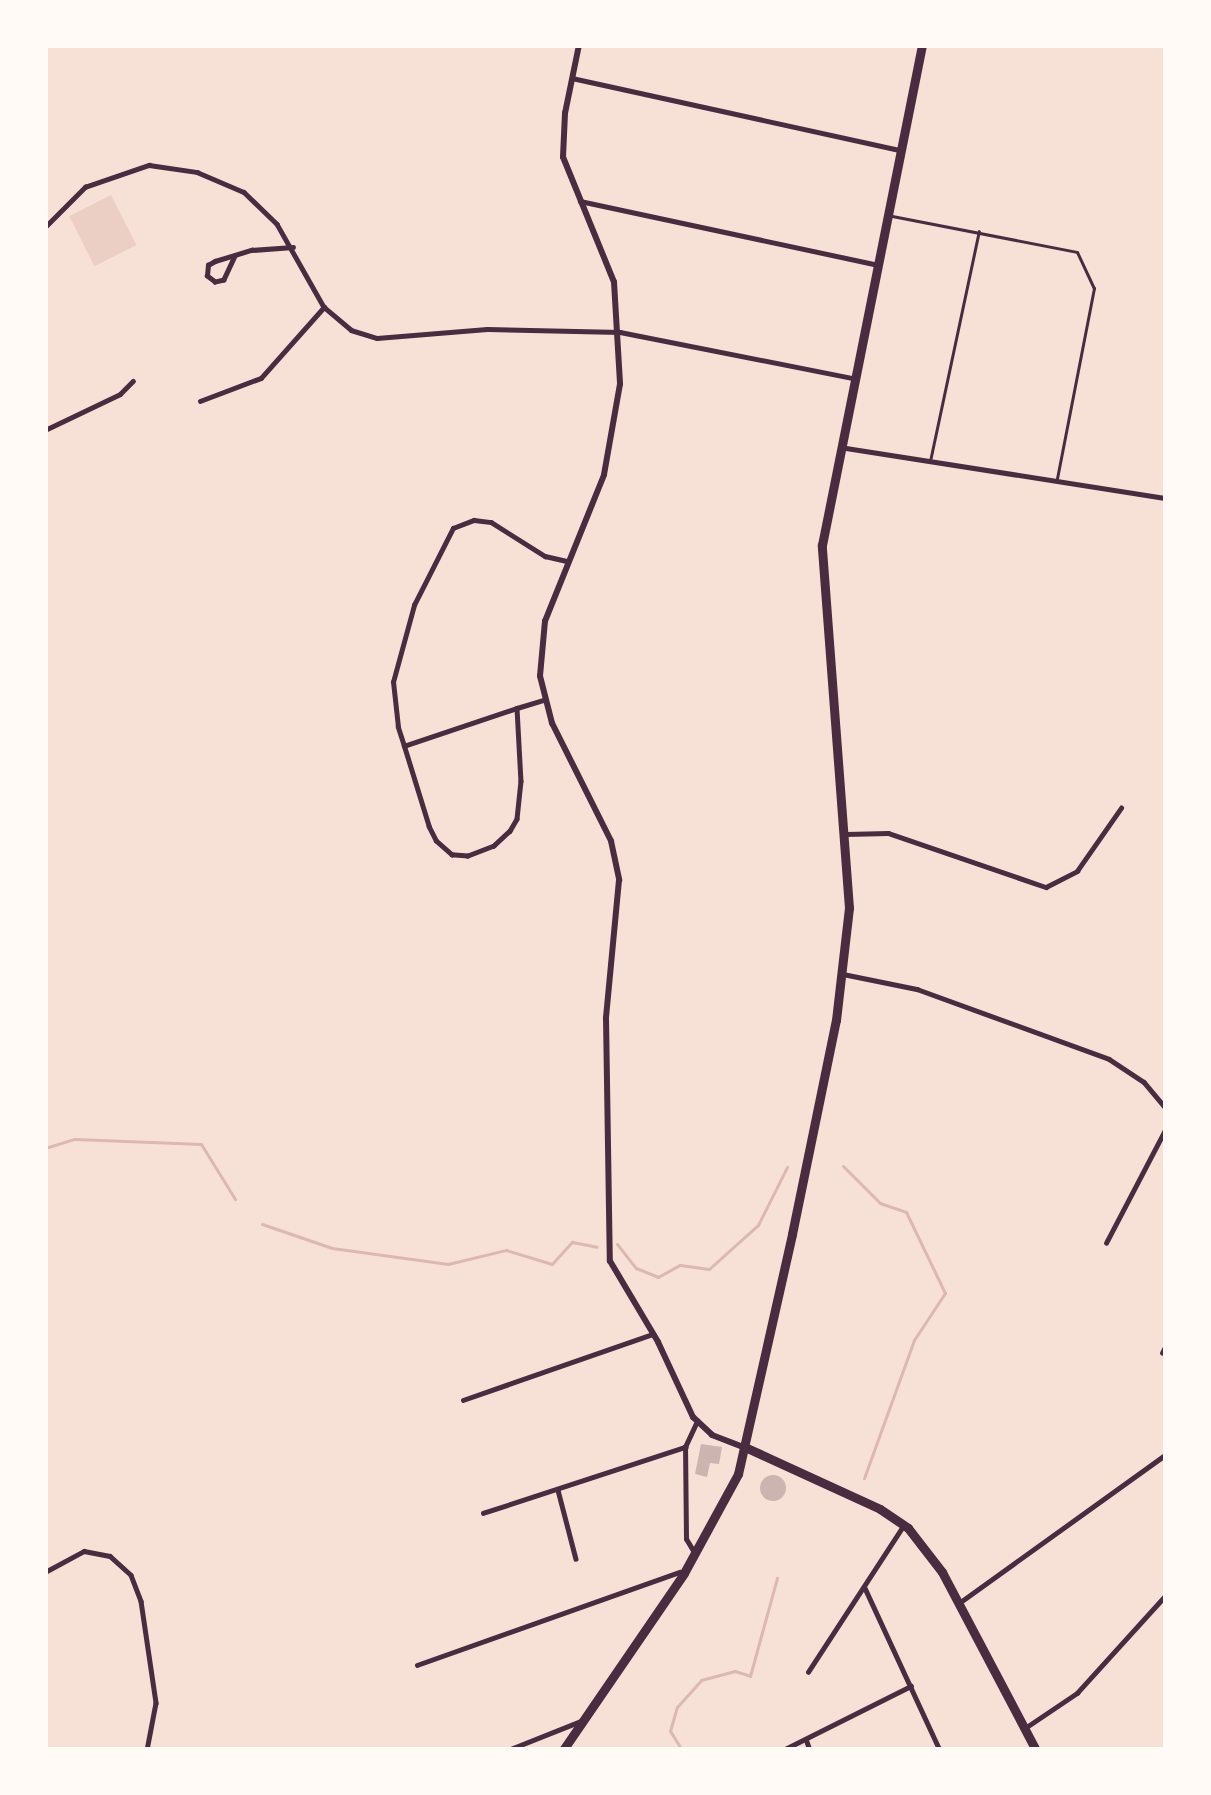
<!DOCTYPE html>
<style>
body{margin:0}
#map{position:relative;width:1211px;height:1795px;overflow:hidden;background:#f7e1d7;font-family:"Golos Text",sans-serif}
div>[style]{position:absolute}
[style*='--x']{left:calc(var(--x)*1px);top:calc(var(--y)*1px);width:calc(var(--w)*1px);rotate:calc(var(--a)*1deg)}
.green>*{inset:0;background:#ebcfc5;transform-origin:0 0}
.stream>*{height:3px;margin:-1.5px;padding:0 1.5px;transform-origin:1.5px;border-radius:1.5px;background:#dcb8b0}
.building>*{inset:0;background:#ccb4b1}
.round{border-radius:50%}
.service>*{height:3px;margin:-1.5px;padding:0 1.5px;transform-origin:1.5px;border-radius:1.5px;background:#4a2c40}
.minor>*{height:4.5px;margin:-2.25px;padding:0 2.25px;transform-origin:2.25px;border-radius:2.25px;background:#4a2c40}
.tertiary>*{height:6px;margin:-3px;padding:0 3px;transform-origin:3px;border-radius:3px;background:#4a2c40}
.primary>*{height:9px;margin:-4.5px;padding:0 4.5px;transform-origin:4.5px;border-radius:4.5px;background:#4a2c40}
.trunk>*{height:9px;margin:-4.5px;padding:0 4.5px;transform-origin:4.5px;border-radius:4.5px;background:#4a2c40}
span{translate:-50% -50%;white-space:nowrap;text-align:center;line-height:1.15;-webkit-text-stroke:9px #fffaf5;paint-order:stroke}
.frame{position:absolute;inset:0;border:48px solid #fffaf5;pointer-events:none}
</style>
<div id="map">
<div class="green">
<div style="left:111px;top:195px;width:56px;height:47px;rotate:63deg"></div>
</div>
<div class="stream">
<div style="--x:45;--y:1148;--w:31;--a:-17"></div>
<div style="--x:75;--y:1139;--w:126;--a:2.3"></div>
<div style="--x:201;--y:1144;--w:65;--a:58.3"></div>
<div style="--x:843;--y:1166;--w:52;--a:45"></div>
<div style="--x:880;--y:1203;--w:28;--a:19"></div>
<div style="--x:906;--y:1212;--w:90;--a:64.3"></div>
<div style="--x:945;--y:1293;--w:56;--a:123.4"></div>
<div style="--x:914;--y:1340;--w:147;--a:109.9"></div>
<div style="--x:262;--y:1224;--w:74;--a:18.9"></div>
<div style="--x:332;--y:1248;--w:117;--a:7.9"></div>
<div style="--x:448;--y:1264;--w:60;--a:-13.6"></div>
<div style="--x:506;--y:1250;--w:48;--a:16.9"></div>
<div style="--x:552;--y:1264;--w:30;--a:-48"></div>
<div style="--x:572;--y:1242;--w:25;--a:11"></div>
<div style="--x:617;--y:1244;--w:31;--a:52"></div>
<div style="--x:636;--y:1268;--w:24;--a:22"></div>
<div style="--x:658;--y:1277;--w:25;--a:-29"></div>
<div style="--x:680;--y:1265;--w:29;--a:8"></div>
<div style="--x:709;--y:1269;--w:66;--a:-41.9"></div>
<div style="--x:758;--y:1225;--w:65;--a:-63.4"></div>
<div style="--x:682;--y:1750;--w:22;--a:-122"></div>
<div style="--x:670;--y:1731;--w:25;--a:-74"></div>
<div style="--x:677;--y:1707;--w:36;--a:-48"></div>
<div style="--x:701;--y:1680;--w:35;--a:-15"></div>
<div style="--x:735;--y:1671;--w:16;--a:18"></div>
<div style="--x:750;--y:1676;--w:102;--a:-74.6"></div>
</div>
<div class="building">
<div style="clip-path:polygon(701px 1444px,722px 1447px,719px 1464px,710px 1463px,707px 1477px,695px 1474px)"></div>
<div class="round" style="left:760px;top:1475px;width:26px;height:26px"></div>
</div>
<div class="service">
<div style="--x:892;--y:216;--w:188;--a:11"></div>
<div style="--x:1077;--y:252;--w:40;--a:65"></div>
<div style="--x:1094;--y:288;--w:194;--a:101"></div>
<div style="--x:930;--y:461;--w:235;--a:-78"></div>
</div>
<div class="minor">
<div style="--x:572;--y:78;--w:336;--a:12.4"></div>
<div style="--x:580;--y:201;--w:306;--a:12.1"></div>
<div style="--x:45;--y:227;--w:57;--a:-45"></div>
<div style="--x:85;--y:187;--w:68;--a:-19"></div>
<div style="--x:149;--y:165;--w:49;--a:8.3"></div>
<div style="--x:197;--y:172;--w:51;--a:23.1"></div>
<div style="--x:244;--y:192;--w:46;--a:44.1"></div>
<div style="--x:277;--y:224;--w:95;--a:60.5"></div>
<div style="--x:324;--y:307;--w:35;--a:40"></div>
<div style="--x:351;--y:330;--w:27;--a:17"></div>
<div style="--x:377;--y:338;--w:110;--a:-4.7"></div>
<div style="--x:487;--y:329;--w:133;--a:1.3"></div>
<div style="--x:620;--y:332;--w:237;--a:11.2"></div>
<div style="--x:235;--y:256;--w:26;--a:115"></div>
<div style="--x:224;--y:280;--w:9;--a:167"></div>
<div style="--x:215;--y:282;--w:10;--a:-143"></div>
<div style="--x:207;--y:276;--w:11;--a:-85"></div>
<div style="--x:208;--y:265;--w:8;--a:-30"></div>
<div style="--x:215;--y:261;--w:39;--a:-17"></div>
<div style="--x:252;--y:250;--w:41;--a:-4.2"></div>
<div style="--x:200;--y:401;--w:65;--a:-20.7"></div>
<div style="--x:261;--y:378;--w:95;--a:-48.4"></div>
<div style="--x:45;--y:430;--w:83;--a:-25.6"></div>
<div style="--x:120;--y:394;--w:18;--a:-45"></div>
<div style="--x:846;--y:448;--w:324;--a:8.9"></div>
<div style="--x:517;--y:708;--w:30;--a:-17"></div>
<div style="--x:404;--y:746;--w:119;--a:-18.6"></div>
<div style="--x:517;--y:708;--w:73;--a:86.9"></div>
<div style="--x:521;--y:781;--w:38;--a:96"></div>
<div style="--x:517;--y:819;--w:14;--a:120"></div>
<div style="--x:510;--y:831;--w:22;--a:137"></div>
<div style="--x:494;--y:846;--w:28;--a:159"></div>
<div style="--x:468;--y:856;--w:16;--a:-176"></div>
<div style="--x:452;--y:855;--w:21;--a:-139"></div>
<div style="--x:436;--y:841;--w:16;--a:-117"></div>
<div style="--x:429;--y:827;--w:85;--a:-107.2"></div>
<div style="--x:404;--y:746;--w:20;--a:-108"></div>
<div style="--x:398;--y:727;--w:45;--a:-96.3"></div>
<div style="--x:393;--y:682;--w:80;--a:-74.7"></div>
<div style="--x:414;--y:605;--w:86;--a:-63.1"></div>
<div style="--x:453;--y:528;--w:22;--a:-21"></div>
<div style="--x:474;--y:520;--w:17;--a:7"></div>
<div style="--x:491;--y:522;--w:64;--a:32.2"></div>
<div style="--x:545;--y:556;--w:23;--a:13"></div>
<div style="--x:846;--y:834;--w:42;--a:-1.4"></div>
<div style="--x:888;--y:833;--w:167;--a:18.9"></div>
<div style="--x:1046;--y:887;--w:35;--a:-27"></div>
<div style="--x:1077;--y:871;--w:77;--a:-55.1"></div>
<div style="--x:843;--y:974;--w:76;--a:11.5"></div>
<div style="--x:917;--y:989;--w:204;--a:20"></div>
<div style="--x:1109;--y:1059;--w:42;--a:33.3"></div>
<div style="--x:1144;--y:1082;--w:34;--a:50"></div>
<div style="--x:1106;--y:1243;--w:130;--a:-62.4"></div>
<div style="--x:1162;--y:1353;--w:9;--a:-63"></div>
<div style="--x:463;--y:1400;--w:200;--a:-19.2"></div>
<div style="--x:558;--y:1490;--w:71;--a:75.4"></div>
<div style="--x:483;--y:1513;--w:213;--a:-18.1"></div>
<div style="--x:695;--y:1554;--w:17;--a:-121"></div>
<div style="--x:686;--y:1539;--w:92;--a:-90.6"></div>
<div style="--x:685;--y:1447;--w:29;--a:-65"></div>
<div style="--x:45;--y:1572;--w:44;--a:-28.3"></div>
<div style="--x:84;--y:1551;--w:26;--a:11"></div>
<div style="--x:110;--y:1556;--w:28;--a:42"></div>
<div style="--x:131;--y:1575;--w:28;--a:69"></div>
<div style="--x:141;--y:1601;--w:103;--a:81.6"></div>
<div style="--x:156;--y:1703;--w:48;--a:100.8"></div>
<div style="--x:865;--y:1588;--w:179;--a:65.2"></div>
<div style="--x:959;--y:1603;--w:255;--a:-35.7"></div>
<div style="--x:417;--y:1665;--w:279;--a:-19.5"></div>
<div style="--x:808;--y:1672;--w:174;--a:-56.9"></div>
<div style="--x:1025;--y:1728;--w:63;--a:-33.9"></div>
<div style="--x:1077;--y:1693;--w:132;--a:-47.8"></div>
<div style="--x:806;--y:1739;--w:12;--a:70"></div>
<div style="--x:508;--y:1750;--w:79;--a:-21.7"></div>
<div style="--x:783;--y:1750;--w:143;--a:-26.6"></div>
</div>
<div class="tertiary">
<div style="--x:579;--y:45;--w:69;--a:101.6"></div>
<div style="--x:565;--y:113;--w:44;--a:92.6"></div>
<div style="--x:563;--y:157;--w:135;--a:67.8"></div>
<div style="--x:614;--y:282;--w:102;--a:86.6"></div>
<div style="--x:620;--y:384;--w:92;--a:100"></div>
<div style="--x:604;--y:475;--w:157;--a:112"></div>
<div style="--x:545;--y:621;--w:55;--a:95.2"></div>
<div style="--x:540;--y:676;--w:49;--a:75.7"></div>
<div style="--x:552;--y:723;--w:132;--a:63.4"></div>
<div style="--x:611;--y:841;--w:40;--a:78"></div>
<div style="--x:619;--y:880;--w:139;--a:95.4"></div>
<div style="--x:606;--y:1018;--w:243;--a:89.1"></div>
<div style="--x:610;--y:1261;--w:94;--a:59.3"></div>
<div style="--x:658;--y:1342;--w:83;--a:65"></div>
<div style="--x:693;--y:1417;--w:26;--a:43"></div>
<div style="--x:712;--y:1435;--w:33;--a:21"></div>
</div>
<div class="primary">
<div style="--x:747;--y:1448;--w:146;--a:24.6"></div>
<div style="--x:880;--y:1509;--w:34;--a:34"></div>
<div style="--x:908;--y:1528;--w:56;--a:52.3"></div>
<div style="--x:942;--y:1572;--w:201;--a:62.2"></div>
</div>
<div class="trunk">
<div style="--x:563;--y:1750;--w:214;--a:-55.6"></div>
<div style="--x:684;--y:1573;--w:113;--a:-61.4"></div>
<div style="--x:738;--y:1474;--w:246;--a:-77.3"></div>
<div style="--x:792;--y:1234;--w:218;--a:-78.4"></div>
<div style="--x:836;--y:1020;--w:113;--a:-83.4"></div>
<div style="--x:849;--y:908;--w:364;--a:-94.3"></div>
<div style="--x:822;--y:545;--w:510;--a:-78.69"></div>
</div>
<div class="frame"></div>
</div>
